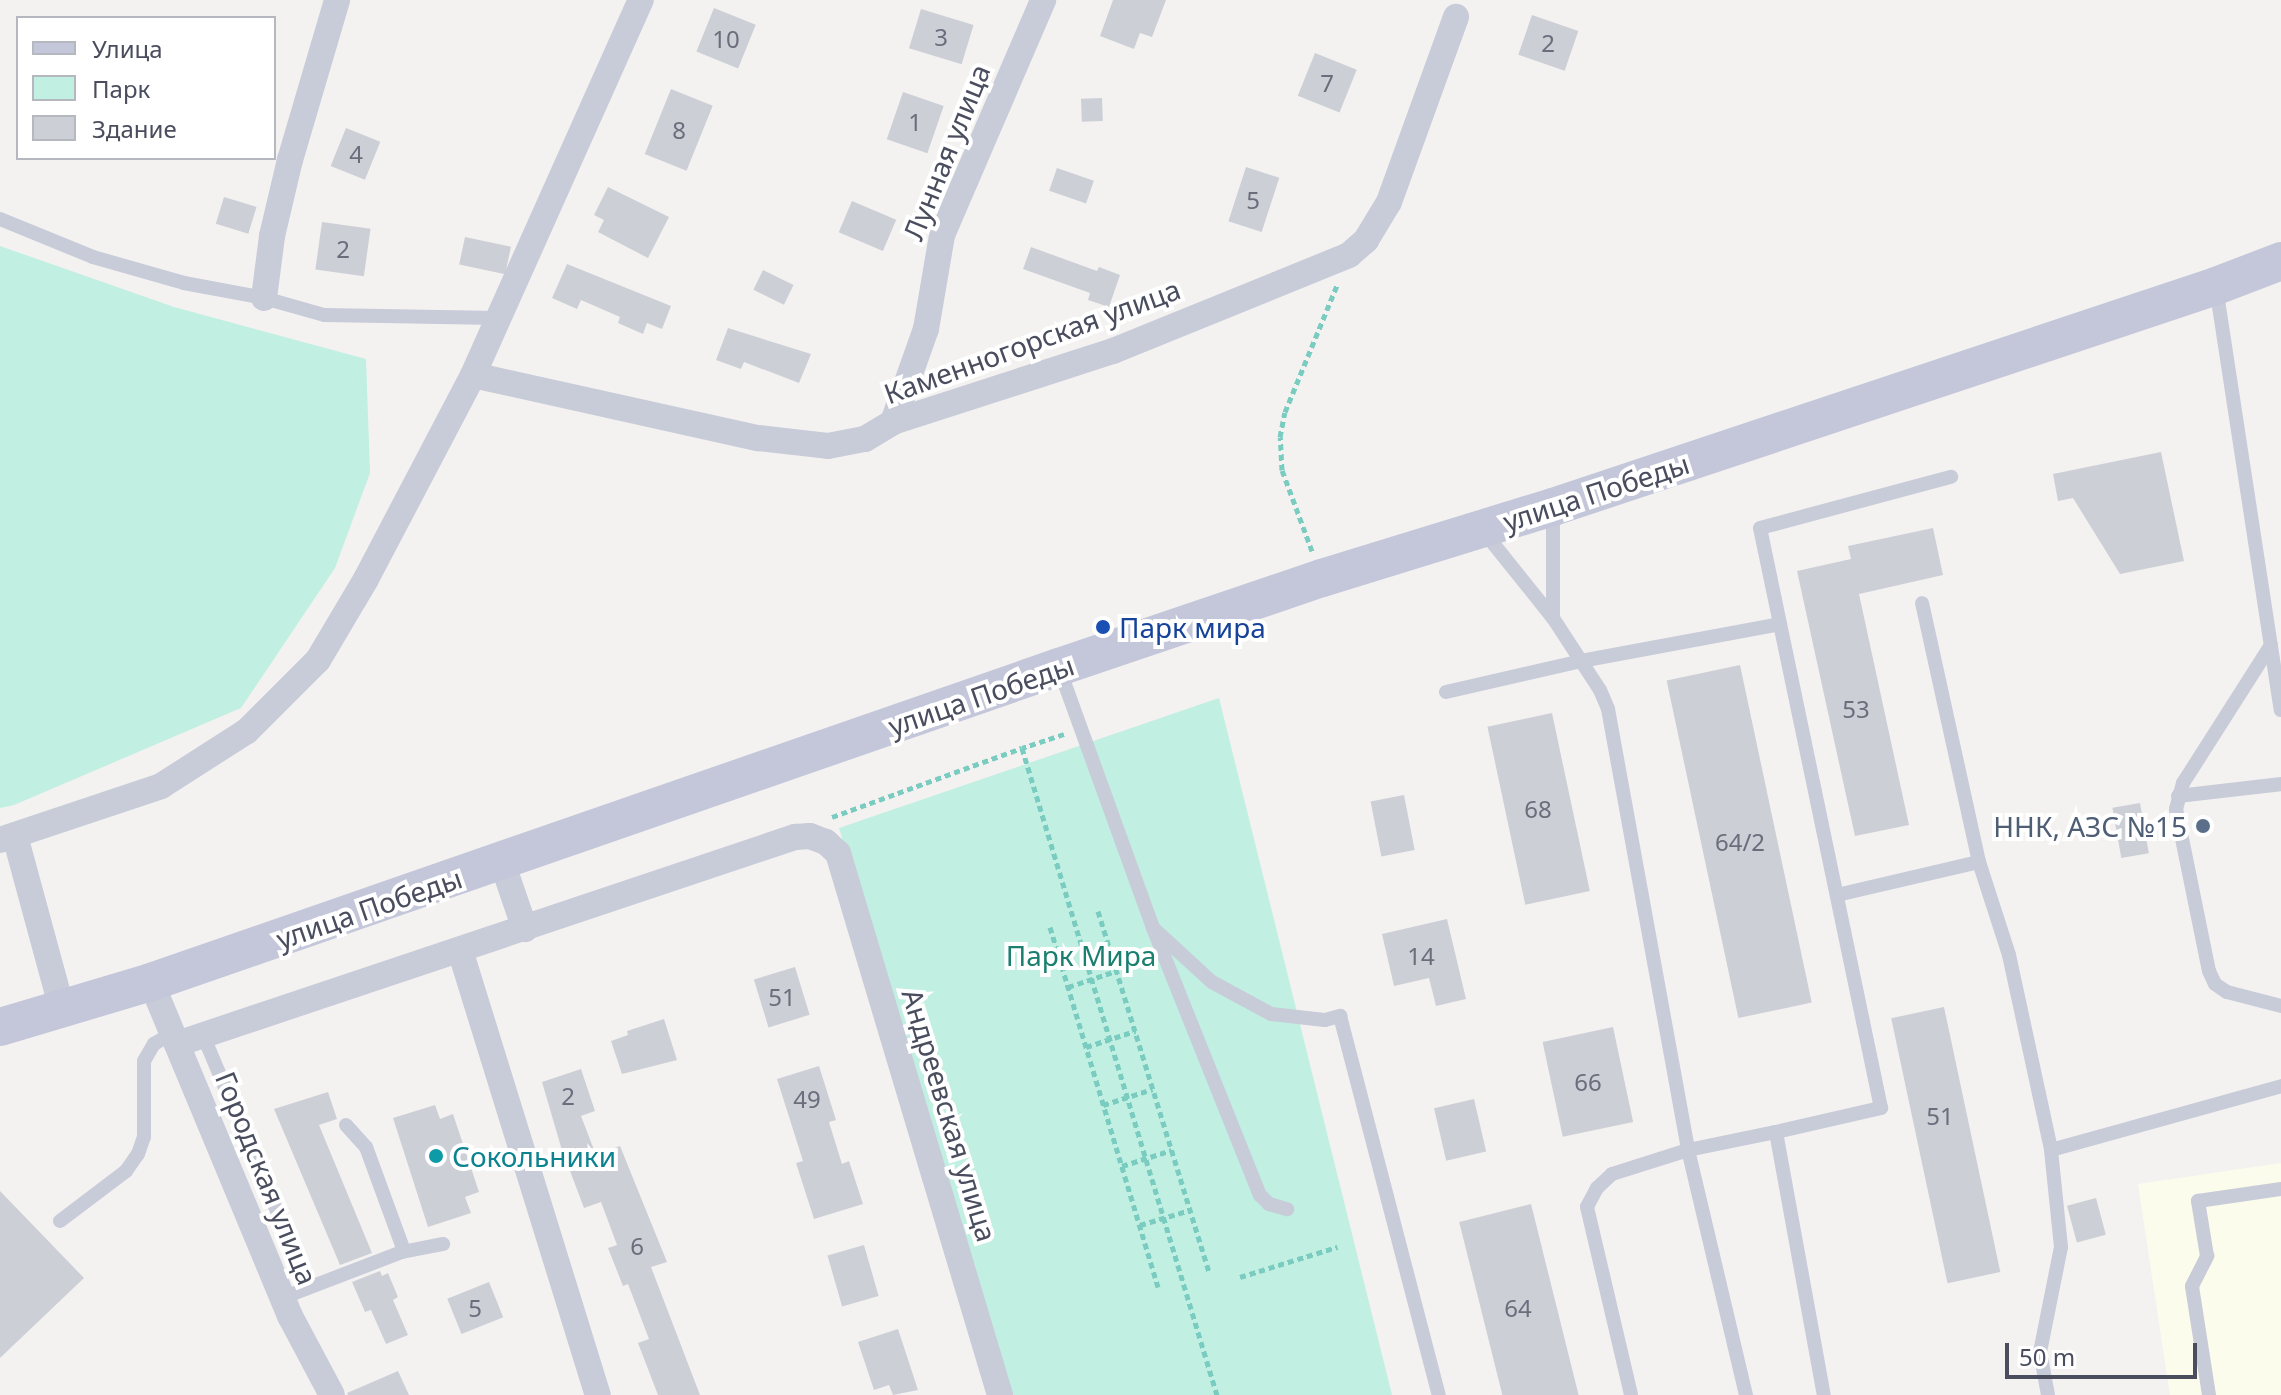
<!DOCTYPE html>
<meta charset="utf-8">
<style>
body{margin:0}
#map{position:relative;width:2281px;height:1395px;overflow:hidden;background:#f3f2f1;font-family:"Noto Sans",sans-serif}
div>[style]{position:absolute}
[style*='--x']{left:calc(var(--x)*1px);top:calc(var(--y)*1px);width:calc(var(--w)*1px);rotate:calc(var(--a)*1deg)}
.commercial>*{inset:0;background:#fbfcec}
.green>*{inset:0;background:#c1efe2}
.building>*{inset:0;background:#cdcfd6;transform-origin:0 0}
.path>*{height:5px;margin-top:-2.5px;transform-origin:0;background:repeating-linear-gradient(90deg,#79ccbf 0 6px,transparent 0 10px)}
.lane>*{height:14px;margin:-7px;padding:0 7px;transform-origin:7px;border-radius:7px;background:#c8cbd8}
.street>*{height:26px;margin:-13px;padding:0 13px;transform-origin:13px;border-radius:13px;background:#c8cbd8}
.secondary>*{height:38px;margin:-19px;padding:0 19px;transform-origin:19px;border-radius:19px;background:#c4c7d9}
.dots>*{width:22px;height:22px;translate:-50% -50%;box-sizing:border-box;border:4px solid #fff;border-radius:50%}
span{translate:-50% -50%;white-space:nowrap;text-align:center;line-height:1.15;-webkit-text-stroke:8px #fff;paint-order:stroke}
.number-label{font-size:24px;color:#6a6e7c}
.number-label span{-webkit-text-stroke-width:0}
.street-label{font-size:28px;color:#494d5e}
.transit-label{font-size:28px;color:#164399}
.left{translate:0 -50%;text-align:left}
.service-label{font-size:28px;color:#4e5e75}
.right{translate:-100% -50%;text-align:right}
.park-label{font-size:28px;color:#1a7f6e}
.culture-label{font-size:28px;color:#0d838f}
.legend{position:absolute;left:16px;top:16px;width:260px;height:144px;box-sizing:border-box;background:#fff;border:2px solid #b6b8bf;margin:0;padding:10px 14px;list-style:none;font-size:24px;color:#494d5e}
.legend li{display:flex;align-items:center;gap:16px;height:40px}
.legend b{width:40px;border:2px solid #b6b8bf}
.scale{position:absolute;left:2005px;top:1343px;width:192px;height:36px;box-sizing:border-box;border:4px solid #494d5e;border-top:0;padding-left:10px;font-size:24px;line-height:28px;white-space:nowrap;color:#494d5e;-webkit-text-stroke:6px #fff;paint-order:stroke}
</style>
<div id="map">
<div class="commercial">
<div style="clip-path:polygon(2281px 1163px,2281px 1395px,2170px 1395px,2138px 1184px)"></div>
</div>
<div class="green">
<div style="clip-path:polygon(0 246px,174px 307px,366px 359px,370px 473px,335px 568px,241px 708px,14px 805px,0 808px)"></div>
<div style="clip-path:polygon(1219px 698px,1392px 1395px,1011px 1395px,839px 828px)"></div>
</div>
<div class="building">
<div style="clip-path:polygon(1113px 0,1166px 0,1152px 37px,1140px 33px,1134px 49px,1100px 36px)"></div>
<div style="left:714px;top:8px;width:45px;height:47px;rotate:22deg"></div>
<div style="left:921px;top:9px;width:55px;height:41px;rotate:17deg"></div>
<div style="left:1532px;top:15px;width:49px;height:42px;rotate:19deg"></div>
<div style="left:1315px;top:53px;width:45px;height:46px;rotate:22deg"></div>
<div style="left:671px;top:89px;width:45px;height:70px;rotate:22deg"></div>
<div style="left:903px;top:92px;width:43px;height:50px;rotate:19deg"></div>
<div style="left:1102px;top:98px;width:23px;height:21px;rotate:88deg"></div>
<div style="left:346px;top:128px;width:37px;height:41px;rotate:22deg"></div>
<div style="left:1246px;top:167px;width:35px;height:57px;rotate:18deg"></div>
<div style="left:1057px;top:168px;width:39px;height:24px;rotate:19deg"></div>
<div style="clip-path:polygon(608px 187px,669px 217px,648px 258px,598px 232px,604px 220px,594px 215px)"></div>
<div style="left:224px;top:197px;width:34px;height:28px;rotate:17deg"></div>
<div style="left:852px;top:201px;width:48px;height:34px;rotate:23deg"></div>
<div style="left:322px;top:222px;width:49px;height:48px;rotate:8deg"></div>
<div style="left:465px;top:237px;width:47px;height:28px;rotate:12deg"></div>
<div style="clip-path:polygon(1031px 247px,1097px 271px,1099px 267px,1120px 275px,1109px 307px,1088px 300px,1090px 293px,1023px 269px)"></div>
<div style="clip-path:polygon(567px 264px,671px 306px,662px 329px,647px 323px,643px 334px,618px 323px,620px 317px,581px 300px,577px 309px,552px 298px)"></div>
<div style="left:763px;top:270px;width:34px;height:22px;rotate:26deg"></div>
<div style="clip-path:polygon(728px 328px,811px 354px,799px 383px,744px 362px,741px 369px,716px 360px)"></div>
<div style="clip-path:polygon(2161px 452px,2184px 561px,2120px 574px,2073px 498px,2058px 501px,2053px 474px)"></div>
<div style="clip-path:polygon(1933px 528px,1943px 575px,1859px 594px,1909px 825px,1855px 836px,1797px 571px,1851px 559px,1848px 546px)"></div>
<div style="left:1740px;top:665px;width:345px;height:75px;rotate:78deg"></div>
<div style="left:1552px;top:713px;width:182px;height:66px;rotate:78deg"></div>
<div style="left:1404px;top:795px;width:56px;height:34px;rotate:79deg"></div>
<div style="left:2140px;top:803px;width:51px;height:28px;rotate:80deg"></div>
<div style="clip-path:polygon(1447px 919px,1466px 999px,1436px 1006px,1429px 978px,1394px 986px,1382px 934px)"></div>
<div style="left:795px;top:967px;width:50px;height:43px;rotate:73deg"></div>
<div style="left:1944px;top:1007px;width:271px;height:54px;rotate:78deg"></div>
<div style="clip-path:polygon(664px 1019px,677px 1060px,622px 1074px,611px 1041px,628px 1035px,627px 1031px)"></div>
<div style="left:1613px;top:1027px;width:97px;height:72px;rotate:78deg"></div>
<div style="clip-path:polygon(819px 1066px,836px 1120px,829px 1122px,842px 1164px,849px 1161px,863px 1204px,814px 1219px,796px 1163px,803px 1161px,777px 1079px)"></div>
<div style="clip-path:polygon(581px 1069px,595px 1111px,581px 1116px,596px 1155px,620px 1146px,667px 1262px,651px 1267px,700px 1395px,658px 1395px,638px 1343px,649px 1339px,628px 1284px,623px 1286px,608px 1248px,617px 1245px,601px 1202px,584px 1208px,561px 1147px,542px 1082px)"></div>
<div style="clip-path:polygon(328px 1092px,337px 1119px,319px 1125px,372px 1253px,340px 1265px,274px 1109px)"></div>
<div style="left:1474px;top:1099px;width:54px;height:41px;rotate:77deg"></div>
<div style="clip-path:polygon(435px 1105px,440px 1119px,453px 1114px,479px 1192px,465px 1197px,471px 1213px,428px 1227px,393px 1118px)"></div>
<div style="clip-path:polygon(0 1191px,84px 1278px,0 1358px)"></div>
<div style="left:2096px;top:1198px;width:38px;height:30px;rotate:75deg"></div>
<div style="left:1531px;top:1204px;width:197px;height:74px;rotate:76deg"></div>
<div style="left:864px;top:1245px;width:53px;height:38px;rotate:74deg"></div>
<div style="clip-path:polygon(380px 1271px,382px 1276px,388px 1273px,398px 1297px,393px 1300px,408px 1335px,386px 1344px,371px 1310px,365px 1312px,352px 1282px)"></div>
<div style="left:489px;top:1282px;width:38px;height:45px;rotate:68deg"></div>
<div style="clip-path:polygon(898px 1329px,918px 1390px,893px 1395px,889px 1385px,874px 1390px,858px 1342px)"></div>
<div style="clip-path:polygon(398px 1371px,409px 1395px,348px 1395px,347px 1393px)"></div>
</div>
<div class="path">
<div style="--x:1312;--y:551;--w:86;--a:-110.3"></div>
<div style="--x:1282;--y:470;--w:33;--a:-93"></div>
<div style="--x:1280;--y:437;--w:25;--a:-79"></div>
<div style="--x:1285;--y:412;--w:137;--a:-67.7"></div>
<div style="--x:1064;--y:734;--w:44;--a:161.6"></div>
<div style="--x:1022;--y:748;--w:676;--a:73.23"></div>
<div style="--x:832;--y:817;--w:202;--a:-20"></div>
<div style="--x:1098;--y:911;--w:378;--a:72.9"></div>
<div style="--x:1050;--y:927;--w:376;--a:73.3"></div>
<div style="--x:1068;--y:987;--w:51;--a:-18.4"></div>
<div style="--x:1086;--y:1047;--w:52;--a:-18.1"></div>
<div style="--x:1103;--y:1105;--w:52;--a:-17.7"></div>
<div style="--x:1122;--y:1166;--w:52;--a:-17.7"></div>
<div style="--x:1140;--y:1225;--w:52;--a:-16.7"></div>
<div style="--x:1240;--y:1277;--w:102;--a:-17.2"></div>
</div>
<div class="lane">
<div style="--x:0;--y:219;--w:100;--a:22.2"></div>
<div style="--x:93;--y:257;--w:95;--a:15.9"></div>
<div style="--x:184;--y:283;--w:81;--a:10.6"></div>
<div style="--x:264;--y:298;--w:62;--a:15.8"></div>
<div style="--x:324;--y:315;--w:174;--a:1"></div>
<div style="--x:2216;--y:287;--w:428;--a:81.3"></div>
<div style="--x:1553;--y:511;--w:107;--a:90"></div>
<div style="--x:1484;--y:532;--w:110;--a:51.3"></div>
<div style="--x:1553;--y:618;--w:86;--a:56.9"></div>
<div style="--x:1600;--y:690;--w:21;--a:67"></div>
<div style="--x:1608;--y:709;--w:448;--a:79.7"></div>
<div style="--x:1688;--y:1150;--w:80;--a:162.5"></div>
<div style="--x:1612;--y:1174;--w:21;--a:137"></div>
<div style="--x:1597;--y:1188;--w:21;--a:118"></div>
<div style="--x:1587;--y:1207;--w:193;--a:76.8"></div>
<div style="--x:2271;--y:645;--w:164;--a:122.5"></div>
<div style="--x:2183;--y:783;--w:27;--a:105"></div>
<div style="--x:2176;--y:809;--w:165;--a:78.5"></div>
<div style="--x:2209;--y:971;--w:14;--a:65"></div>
<div style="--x:2215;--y:984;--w:14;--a:34"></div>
<div style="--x:2227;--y:992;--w:56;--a:14.5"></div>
<div style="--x:1059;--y:668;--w:276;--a:70.1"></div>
<div style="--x:1153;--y:928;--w:288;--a:68.2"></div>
<div style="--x:1260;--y:1195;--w:13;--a:45"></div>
<div style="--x:1269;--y:1204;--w:19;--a:16"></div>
<div style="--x:1446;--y:692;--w:139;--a:-12.9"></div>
<div style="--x:1581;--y:661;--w:202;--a:-10.5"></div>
<div style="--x:2178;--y:796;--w:104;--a:-6.6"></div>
<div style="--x:1979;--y:862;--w:98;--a:72.1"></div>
<div style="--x:2009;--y:955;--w:199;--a:77.8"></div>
<div style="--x:2051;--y:1150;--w:239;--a:-15.5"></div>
<div style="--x:1837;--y:895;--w:146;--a:-13.1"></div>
<div style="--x:1979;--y:862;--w:265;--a:-102.4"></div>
<div style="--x:1153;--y:928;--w:80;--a:42.5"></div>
<div style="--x:1212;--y:982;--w:67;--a:28.5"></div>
<div style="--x:1271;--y:1014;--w:54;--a:6.3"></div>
<div style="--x:1325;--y:1020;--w:16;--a:-15"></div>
<div style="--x:1340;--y:1016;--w:392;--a:75.4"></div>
<div style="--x:203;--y:1035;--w:273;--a:67.2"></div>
<div style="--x:346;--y:1125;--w:30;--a:48"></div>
<div style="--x:366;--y:1147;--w:111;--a:69.9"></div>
<div style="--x:1776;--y:1132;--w:108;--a:-12.9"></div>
<div style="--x:1881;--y:1108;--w:592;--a:-101.78"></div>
<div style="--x:1760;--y:528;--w:198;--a:-15"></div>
<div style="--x:60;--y:1221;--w:83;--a:-37.1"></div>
<div style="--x:126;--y:1171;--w:21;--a:-55"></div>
<div style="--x:138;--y:1154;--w:18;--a:-71"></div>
<div style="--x:144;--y:1137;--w:76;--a:-90"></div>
<div style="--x:144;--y:1061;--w:20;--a:-60"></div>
<div style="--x:154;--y:1044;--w:21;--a:-31"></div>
<div style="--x:282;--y:1298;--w:129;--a:-21"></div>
<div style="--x:402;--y:1252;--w:42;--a:-11"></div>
<div style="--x:1746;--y:1395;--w:252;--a:-103.3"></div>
<div style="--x:1688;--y:1150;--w:90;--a:-11.6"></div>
<div style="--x:1776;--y:1132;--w:267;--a:79.7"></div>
<div style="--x:2048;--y:1395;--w:44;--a:-100.5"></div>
<div style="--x:2040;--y:1352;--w:107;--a:-78.7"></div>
<div style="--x:2061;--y:1247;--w:98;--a:-95.9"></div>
<div style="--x:2209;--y:1395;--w:110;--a:-98.9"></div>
<div style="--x:2192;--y:1286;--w:34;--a:-63"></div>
<div style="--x:2207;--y:1256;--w:56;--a:-99.3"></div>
<div style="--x:2198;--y:1201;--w:84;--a:-8.2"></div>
</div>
<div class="street">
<div style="--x:264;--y:298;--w:63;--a:-82.6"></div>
<div style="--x:272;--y:236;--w:78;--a:-76.7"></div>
<div style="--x:290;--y:160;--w:167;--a:-73.6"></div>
<div style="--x:473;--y:375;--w:292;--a:12.5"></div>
<div style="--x:758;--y:438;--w:70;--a:6.5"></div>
<div style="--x:828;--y:446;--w:38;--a:-11"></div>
<div style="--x:865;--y:439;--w:33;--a:-31"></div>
<div style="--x:893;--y:422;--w:231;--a:-17.9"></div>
<div style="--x:1113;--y:351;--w:255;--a:-22.1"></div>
<div style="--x:1349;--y:255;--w:23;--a:-41"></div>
<div style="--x:1366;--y:240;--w:44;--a:-58.8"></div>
<div style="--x:1389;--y:202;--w:197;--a:-70.1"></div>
<div style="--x:893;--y:422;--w:99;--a:-70.5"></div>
<div style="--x:926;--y:329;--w:95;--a:-80.3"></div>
<div style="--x:942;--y:235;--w:256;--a:-66.7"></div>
<div style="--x:15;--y:836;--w:179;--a:74.8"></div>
<div style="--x:0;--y:840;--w:170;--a:-18.5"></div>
<div style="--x:161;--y:786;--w:102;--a:-32.6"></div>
<div style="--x:247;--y:731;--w:100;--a:-45"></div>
<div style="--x:318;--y:660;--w:94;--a:-59.3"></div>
<div style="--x:366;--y:579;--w:230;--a:-62.3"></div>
<div style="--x:473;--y:375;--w:411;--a:-65.9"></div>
<div style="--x:502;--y:862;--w:71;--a:71.1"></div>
<div style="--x:460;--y:950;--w:466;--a:72.8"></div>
<div style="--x:151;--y:982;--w:362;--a:67.4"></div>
<div style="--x:290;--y:1316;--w:89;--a:62"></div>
<div style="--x:177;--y:1044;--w:652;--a:-18.52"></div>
<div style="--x:795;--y:837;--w:15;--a:-4"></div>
<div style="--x:810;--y:836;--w:17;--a:21"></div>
<div style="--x:826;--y:842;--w:16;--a:43"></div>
<div style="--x:838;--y:853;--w:566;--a:73.36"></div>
</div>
<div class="secondary">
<div style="--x:0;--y:1027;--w:158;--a:-16.6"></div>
<div style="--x:151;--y:982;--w:961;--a:-19.13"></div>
<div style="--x:1059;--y:667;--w:278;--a:-18.7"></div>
<div style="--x:1322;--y:578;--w:242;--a:-17.1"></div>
<div style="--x:1553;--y:507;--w:699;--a:-18.43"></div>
<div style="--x:2216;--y:286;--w:70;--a:-21"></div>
</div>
<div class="dots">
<div style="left:1103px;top:627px;background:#1a4fb4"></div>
<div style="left:2203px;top:826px;background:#5c6f8a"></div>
<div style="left:436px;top:1156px;background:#0f9aa8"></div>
</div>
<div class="number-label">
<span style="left:941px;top:37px">3</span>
<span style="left:726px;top:39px">10</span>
<span style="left:1548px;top:43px">2</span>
<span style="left:1327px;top:83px">7</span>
<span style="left:915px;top:122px">1</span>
<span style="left:679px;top:130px">8</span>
<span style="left:356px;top:154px">4</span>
<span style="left:1253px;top:200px">5</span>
<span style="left:343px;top:249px">2</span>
<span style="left:1856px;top:709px">53</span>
<span style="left:1538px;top:809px">68</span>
<span style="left:1740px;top:842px">64/2</span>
<span style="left:1421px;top:956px">14</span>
<span style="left:782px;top:997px">51</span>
<span style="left:1588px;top:1082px">66</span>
<span style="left:568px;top:1096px">2</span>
<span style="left:807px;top:1099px">49</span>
<span style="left:1940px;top:1116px">51</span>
<span style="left:637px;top:1246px">6</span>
<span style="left:475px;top:1308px">5</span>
<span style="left:1518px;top:1308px">64</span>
</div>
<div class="street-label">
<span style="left:946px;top:152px;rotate:-68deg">Лунная улица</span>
<span style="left:1032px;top:341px;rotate:-20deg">Каменногорская улица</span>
<span style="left:1596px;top:492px;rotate:-18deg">улица Победы</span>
<span style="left:981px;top:695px;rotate:-19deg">улица Победы</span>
<span style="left:369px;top:908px;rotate:-19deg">улица Победы</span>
<span style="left:950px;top:1115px;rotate:73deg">Андреевская улица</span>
<span style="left:267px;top:1178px;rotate:68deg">Городская улица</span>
</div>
<div class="transit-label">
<span class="left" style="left:1119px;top:627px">Парк мира</span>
</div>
<div class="service-label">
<span class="right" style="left:2187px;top:826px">ННК, АЗС №15</span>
</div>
<div class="park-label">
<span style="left:1081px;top:955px">Парк Мира</span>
</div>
<div class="culture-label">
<span class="left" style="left:452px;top:1156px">Сокольники</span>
</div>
<ul class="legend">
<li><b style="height:10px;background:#c4c7d9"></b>Улица</li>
<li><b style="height:22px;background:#c1efe2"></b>Парк</li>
<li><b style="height:22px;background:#cdcfd6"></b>Здание</li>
</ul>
<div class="scale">50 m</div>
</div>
